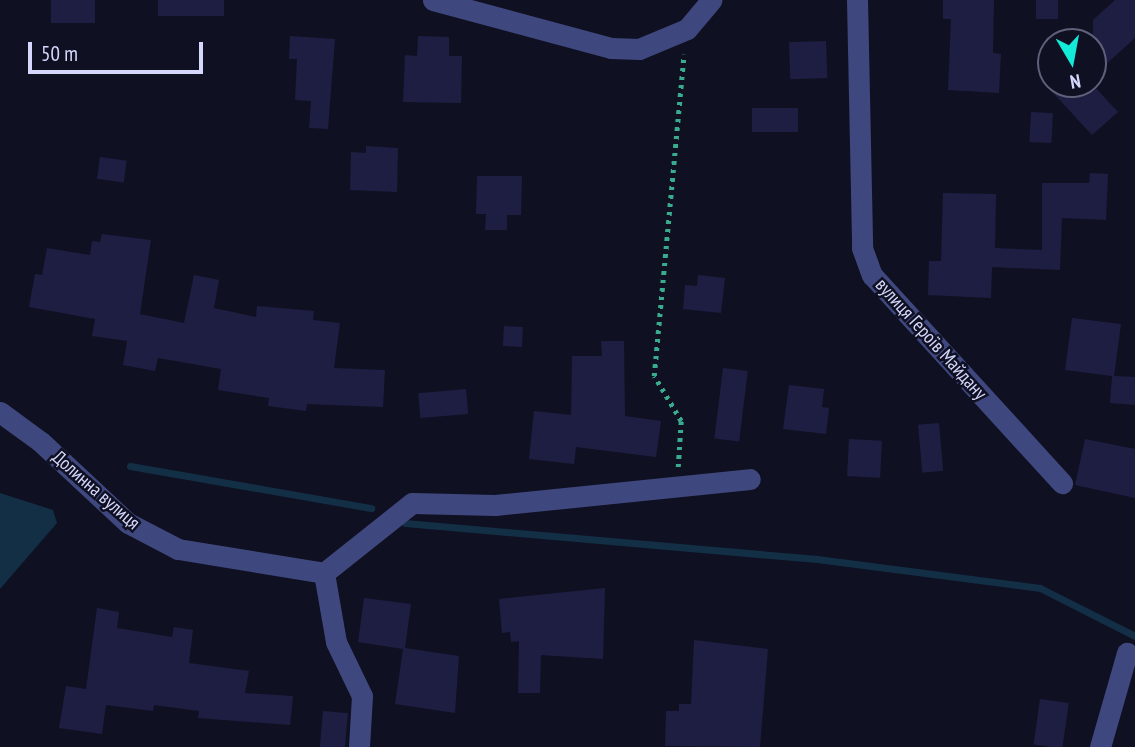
<!DOCTYPE html>
<meta charset="utf-8">
<style>
body{margin:0}
#map{position:relative;width:1135px;height:747px;overflow:hidden;background:#101023;font-family:"PT Sans Narrow",sans-serif}
div>[style]{position:absolute}
[style*='--x']{left:calc(var(--x)*1px);top:calc(var(--y)*1px);width:calc(var(--w)*1px);rotate:calc(var(--a)*1deg)}
.water>*{inset:0;background:#122f45}
.stream>*{height:7px;margin:-3.5px;padding:0 3.5px;transform-origin:3.5px;border-radius:3.5px;background:#122f45}
.building>*{inset:0;background:#1e1e42;transform-origin:0 0}
.path>*{height:4.5px;margin-top:-2.25px;transform-origin:0;background:repeating-linear-gradient(90deg,#39ac90 0 3.5px,transparent 0 8.5px)}
.minor>*{height:21px;margin:-10.5px;padding:0 10.5px;transform-origin:10.5px;border-radius:10.5px;background:#3f487e}
span{translate:-50% -50%;white-space:nowrap;text-align:center;line-height:1.15;-webkit-text-stroke:5px #101023;paint-order:stroke}
.street-label{font-size:19px;color:#d5d8fc}
.north{position:absolute;left:1037px;top:28px;width:70px;height:70px;box-sizing:border-box;background:#101023;border:2px solid #5f607a;border-radius:50%;rotate:170deg;font-size:19px;font-weight:700;line-height:28px;text-align:center;color:#d5d8fc}
.north::after{content:'';display:block;margin:auto;width:24px;height:32px;background:#13ead7;clip-path:polygon(50% 0,100% 100%,50% 72%,0 100%)}
.scale{position:absolute;left:28px;top:42px;width:175px;height:32px;box-sizing:border-box;border:4px solid #d5d8fc;border-top:0;padding-left:9px;font-size:21px;line-height:24px;white-space:nowrap;color:#d5d8fc;-webkit-text-stroke:5px #101023;paint-order:stroke}
</style>
<div id="map">
<div class="water">
<div style="clip-path:polygon(0 493px,53px 510px,57px 523px,0 589px)"></div>
</div>
<div class="stream">
<div style="--x:130;--y:466;--w:245;--a:9.9"></div>
<div style="--x:405;--y:523;--w:414;--a:5"></div>
<div style="--x:817;--y:559;--w:225;--a:7.4"></div>
<div style="--x:1040;--y:588;--w:106;--a:26.8"></div>
</div>
<div class="building">
<div style="left:51px;top:0;width:44px;height:23px"></div>
<div style="left:158px;top:0;width:66px;height:16px"></div>
<div style="clip-path:polygon(943px 0,994px 0,993px 53px,1001px 54px,999px 93px,948px 90px,951px 19px,943px 19px)"></div>
<div style="left:1036px;top:0;width:22px;height:19px"></div>
<div style="clip-path:polygon(1115px 0,1135px 0,1135px 38px,1093px 76px,1093px 20px)"></div>
<div style="clip-path:polygon(290px 36px,335px 39px,328px 129px,309px 128px,311px 101px,295px 100px,297px 59px,289px 59px)"></div>
<div style="clip-path:polygon(418px 36px,449px 37px,449px 56px,462px 56px,461px 103px,403px 102px,405px 55px,417px 56px)"></div>
<div style="left:826px;top:41px;width:37px;height:37px;rotate:88deg"></div>
<div style="clip-path:polygon(1045px 84px,1092px 84px,1118px 112px,1092px 135px)"></div>
<div style="left:752px;top:108px;width:46px;height:24px"></div>
<div style="left:1031px;top:112px;width:22px;height:30px;rotate:3deg"></div>
<div style="clip-path:polygon(366px 146px,398px 148px,397px 192px,350px 190px,351px 152px,366px 153px)"></div>
<div style="left:100px;top:157px;width:27px;height:22px;rotate:8deg"></div>
<div style="clip-path:polygon(1090px 173px,1108px 174px,1106px 220px,1062px 218px,1060px 270px,992px 267px,991px 298px,928px 295px,929px 261px,941px 261px,943px 193px,996px 194px,995px 248px,1042px 250px,1042px 183px,1089px 183px)"></div>
<div style="clip-path:polygon(477px 176px,522px 176px,521px 215px,507px 215px,507px 230px,485px 230px,486px 214px,476px 214px)"></div>
<div style="clip-path:polygon(102px 234px,151px 240px,140px 314px,184px 323px,194px 275px,219px 280px,214px 308px,256px 317px,257px 306px,314px 311px,313px 320px,340px 323px,334px 368px,385px 370px,383px 407px,307px 404px,306px 411px,268px 406px,269px 398px,218px 390px,221px 369px,158px 358px,155px 371px,123px 365px,127px 341px,92px 336px,95px 319px,29px 307px,35px 274px,42px 275px,47px 248px,90px 255px,92px 241px,100px 242px)"></div>
<div style="clip-path:polygon(698px 275px,725px 278px,721px 313px,683px 309px,685px 285px,697px 286px)"></div>
<div style="clip-path:polygon(1072px 318px,1121px 324px,1114px 376px,1135px 377px,1135px 405px,1110px 403px,1112px 376px,1065px 370px)"></div>
<div style="left:504px;top:326px;width:19px;height:20px;rotate:3deg"></div>
<div style="clip-path:polygon(601px 341px,624px 341px,625px 416px,661px 421px,656px 457px,576px 447px,574px 464px,529px 459px,534px 411px,571px 415px,572px 356px,602px 356px)"></div>
<div style="left:723px;top:368px;width:25px;height:71px;rotate:7deg"></div>
<div style="clip-path:polygon(789px 385px,824px 389px,822px 407px,829px 408px,826px 434px,783px 429px)"></div>
<div style="left:466px;top:389px;width:25px;height:48px;rotate:85deg"></div>
<div style="left:939px;top:423px;width:48px;height:21px;rotate:85deg"></div>
<div style="left:849px;top:439px;width:33px;height:37px;rotate:3deg"></div>
<div style="clip-path:polygon(1085px 439px,1135px 449px,1135px 498px,1075px 485px)"></div>
<div style="clip-path:polygon(605px 588px,603px 659px,541px 655px,540px 693px,518px 693px,519px 641px,511px 642px,510px 632px,502px 633px,499px 599px)"></div>
<div style="clip-path:polygon(364px 598px,411px 604px,405px 648px,459px 656px,455px 713px,395px 704px,403px 649px,358px 642px)"></div>
<div style="clip-path:polygon(97px 608px,119px 612px,117px 628px,172px 637px,174px 627px,193px 630px,189px 663px,249px 671px,245px 693px,293px 696px,290px 725px,198px 718px,199px 711px,154px 705px,153px 711px,106px 705px,102px 734px,59px 728px,66px 686px,86px 689px)"></div>
<div style="clip-path:polygon(694px 640px,768px 649px,760px 747px,665px 746px,666px 711px,679px 711px,679px 704px,691px 704px)"></div>
<div style="left:1040px;top:699px;width:29px;height:46px;rotate:8deg"></div>
<div style="left:323px;top:711px;width:25px;height:36px;rotate:5deg"></div>
</div>
<div class="path">
<div style="--x:678;--y:467;--w:46;--a:-86.3"></div>
<div style="--x:681;--y:421;--w:52;--a:-121"></div>
<div style="--x:654;--y:376;--w:323;--a:-84.7"></div>
</div>
<div class="minor">
<div style="--x:433;--y:0;--w:184;--a:15.1"></div>
<div style="--x:611;--y:48;--w:28;--a:2"></div>
<div style="--x:639;--y:49;--w:52;--a:-22.6"></div>
<div style="--x:687;--y:29;--w:38;--a:-50"></div>
<div style="--x:857;--y:0;--w:248;--a:88.8"></div>
<div style="--x:862;--y:248;--w:29;--a:70"></div>
<div style="--x:872;--y:275;--w:282;--a:47.6"></div>
<div style="--x:0;--y:412;--w:51;--a:36.2"></div>
<div style="--x:41;--y:442;--w:119;--a:43"></div>
<div style="--x:128;--y:523;--w:56;--a:27.5"></div>
<div style="--x:178;--y:549;--w:148;--a:9.3"></div>
<div style="--x:324;--y:573;--w:112;--a:-38.5"></div>
<div style="--x:412;--y:503;--w:83;--a:1.4"></div>
<div style="--x:495;--y:505;--w:256;--a:-5.8"></div>
<div style="--x:324;--y:573;--w:70;--a:80.1"></div>
<div style="--x:336;--y:642;--w:60;--a:64.3"></div>
<div style="--x:362;--y:696;--w:51;--a:93.4"></div>
<div style="--x:1100;--y:747;--w:98;--a:-74"></div>
</div>
<div class="street-label">
<span style="left:931px;top:339px;rotate:48deg">вулиця Героїв Майдану</span>
<span style="left:96px;top:490px;rotate:41deg">Долинна вулиця</span>
</div>
<div class="north">N</div>
<div class="scale">50 m</div>
</div>
